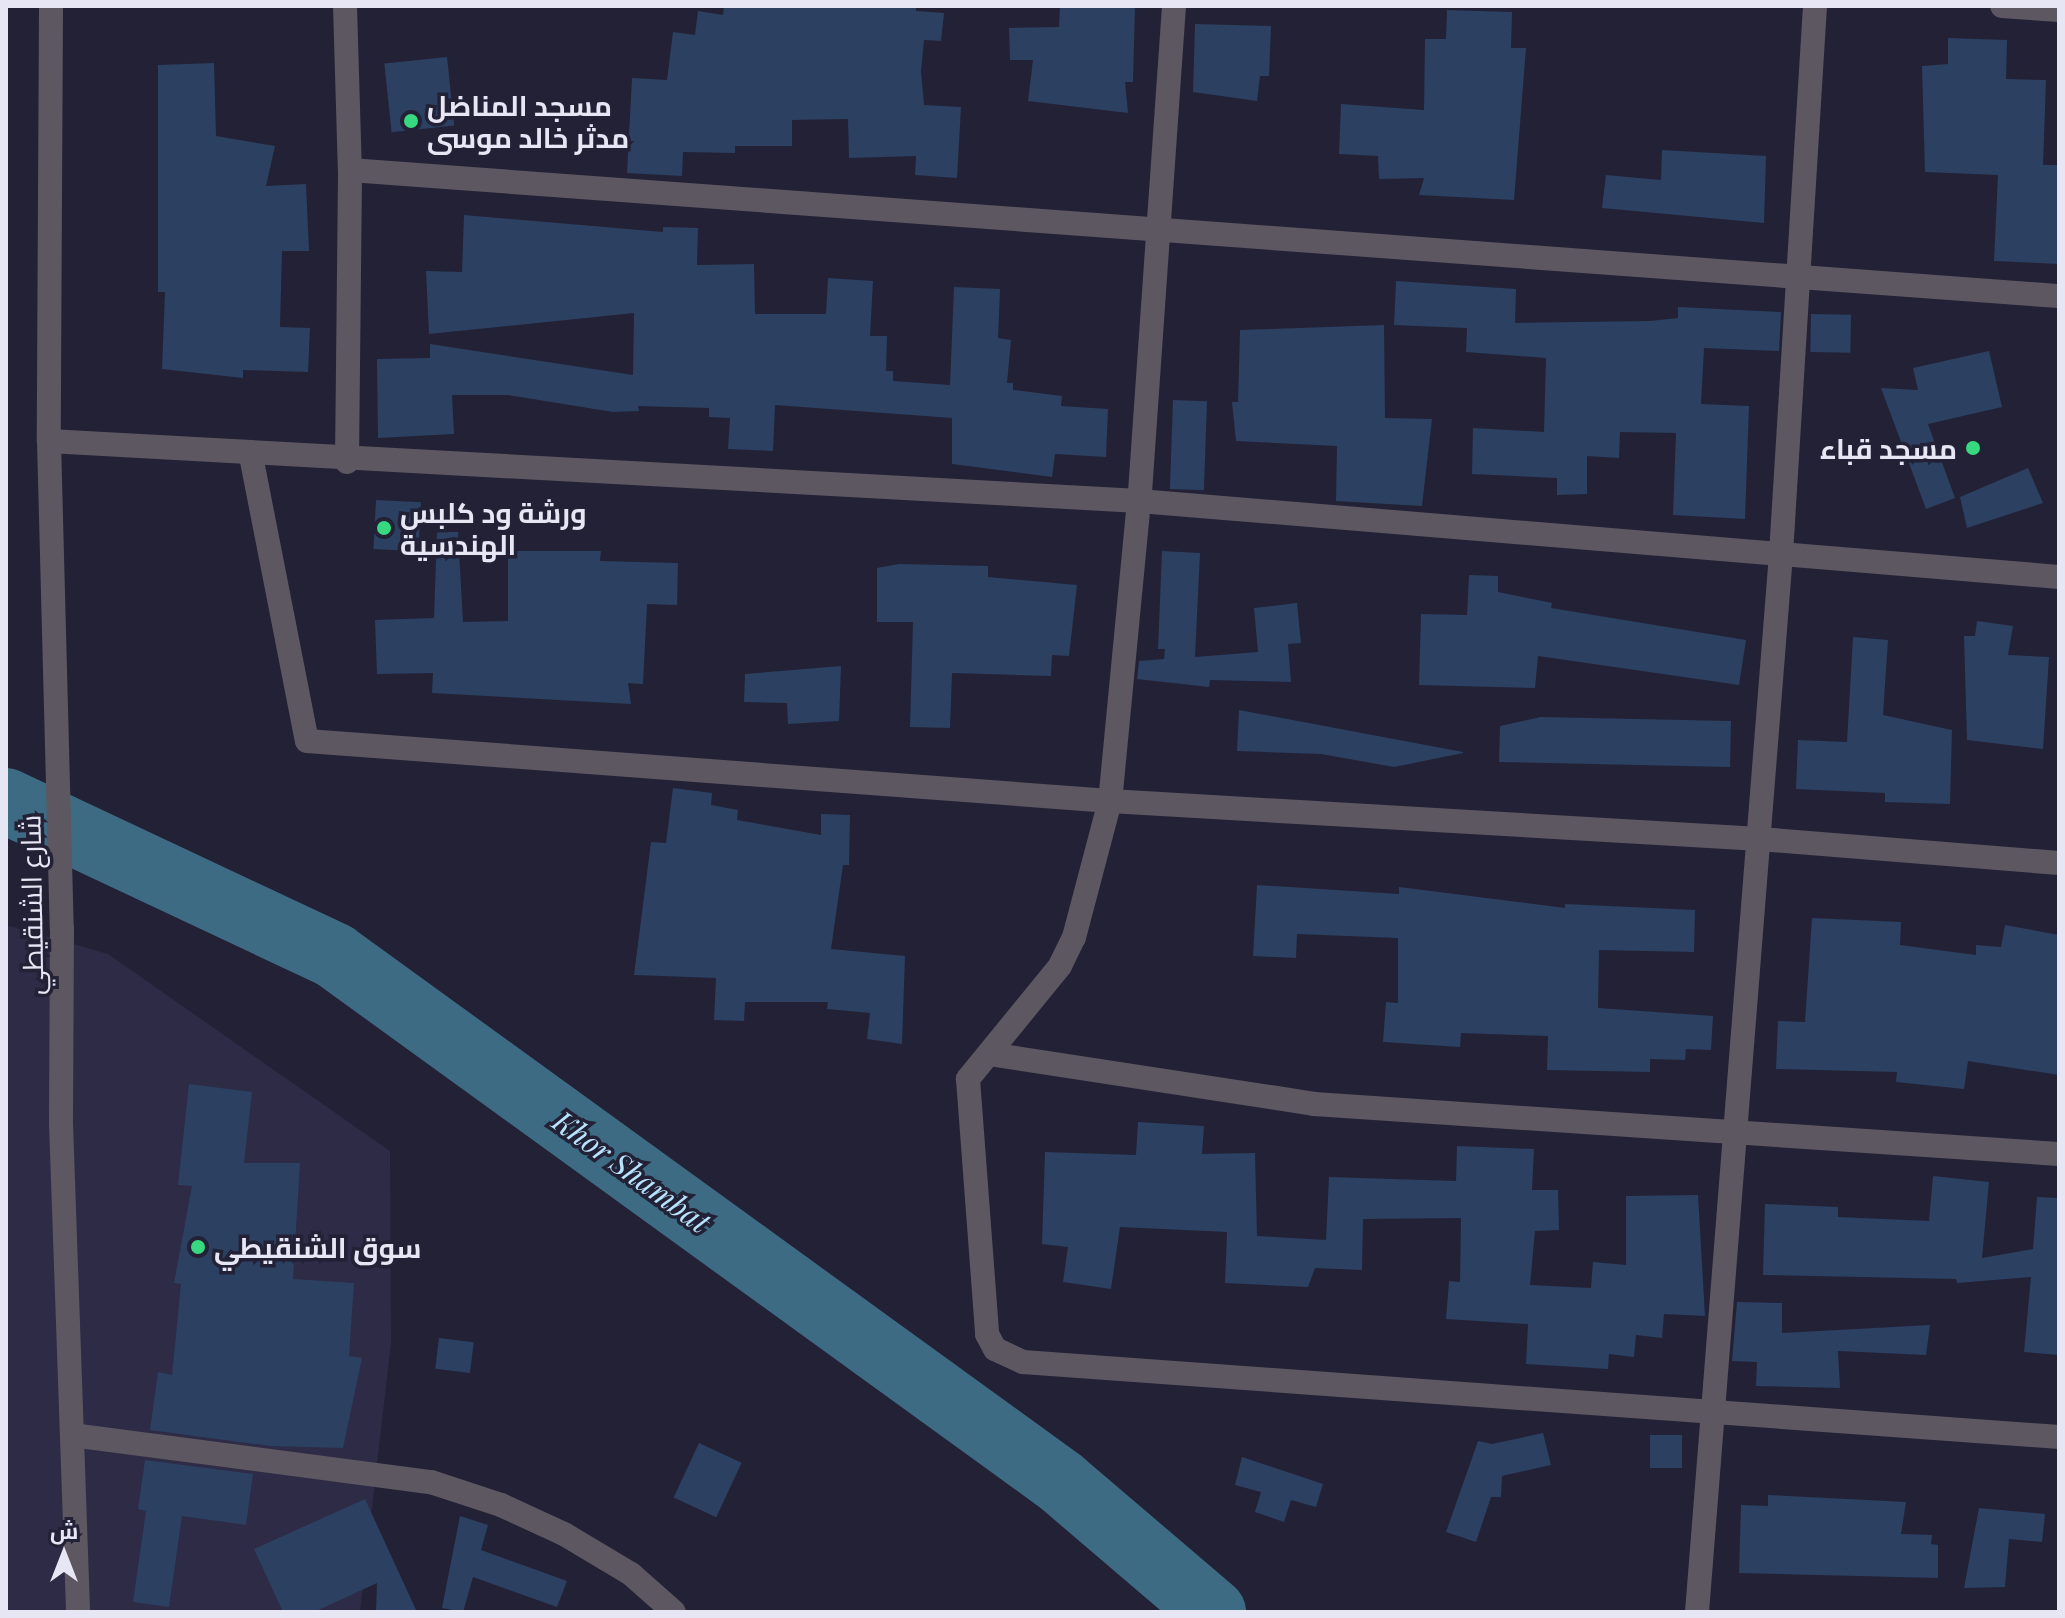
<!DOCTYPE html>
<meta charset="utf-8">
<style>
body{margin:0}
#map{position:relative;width:2065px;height:1618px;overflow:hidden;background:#232136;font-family:"Playfair Display",Cairo,serif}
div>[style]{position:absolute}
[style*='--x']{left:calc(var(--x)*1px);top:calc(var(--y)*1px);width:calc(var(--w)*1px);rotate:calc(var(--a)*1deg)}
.built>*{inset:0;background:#2d2b46}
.river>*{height:66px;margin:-33px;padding:0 33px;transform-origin:33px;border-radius:33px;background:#3e6b84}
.building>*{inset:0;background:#2c4061;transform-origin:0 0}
.minor>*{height:24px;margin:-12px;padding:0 12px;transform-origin:12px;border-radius:12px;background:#5d5761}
.dots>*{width:22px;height:22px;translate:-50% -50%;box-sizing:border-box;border:4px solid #232136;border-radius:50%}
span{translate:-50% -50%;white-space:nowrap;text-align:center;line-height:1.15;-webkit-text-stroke:7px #232136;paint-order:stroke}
.poi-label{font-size:28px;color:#e6e6f4;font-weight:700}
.left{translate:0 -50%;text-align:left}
.right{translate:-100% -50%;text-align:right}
.street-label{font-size:28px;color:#e6e6f4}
.water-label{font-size:30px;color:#b9e4fd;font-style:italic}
.frame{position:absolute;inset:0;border:8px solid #e6e6f4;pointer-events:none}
.north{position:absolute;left:24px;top:1514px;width:80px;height:80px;-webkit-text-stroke:6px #232136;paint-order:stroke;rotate:0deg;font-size:22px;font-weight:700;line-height:32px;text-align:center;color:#e6e6f4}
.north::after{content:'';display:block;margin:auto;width:28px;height:36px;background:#e6e6f4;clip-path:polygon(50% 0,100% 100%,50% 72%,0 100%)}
</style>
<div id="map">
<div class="built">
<div style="clip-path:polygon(6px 925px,108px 954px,390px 1151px,391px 1343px,360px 1612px,6px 1612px)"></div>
</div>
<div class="river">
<div style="--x:6;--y:801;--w:364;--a:25.2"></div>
<div style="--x:335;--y:956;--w:897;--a:35.92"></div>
<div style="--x:1061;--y:1482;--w:200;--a:40.5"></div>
</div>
<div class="building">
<div style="clip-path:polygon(724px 6px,916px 6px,916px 11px,944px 13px,941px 41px,924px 40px,921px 71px,924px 105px,961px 107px,957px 178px,915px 175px,916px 156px,849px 158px,848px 119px,792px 120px,792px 146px,735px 146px,735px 153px,683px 152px,682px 176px,627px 173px,632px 78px,667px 80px,673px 32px,695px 35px,698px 11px,723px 15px)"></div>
<div style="clip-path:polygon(1060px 6px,1135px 6px,1133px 82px,1125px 82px,1128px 113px,1028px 101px,1033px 60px,1010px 60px,1009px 28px,1059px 27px)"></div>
<div style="clip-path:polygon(1447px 10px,1512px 12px,1511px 48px,1526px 48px,1514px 200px,1419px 195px,1424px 178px,1379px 179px,1378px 156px,1339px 154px,1341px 104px,1424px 110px,1425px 39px,1446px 39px)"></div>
<div style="clip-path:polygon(1195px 24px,1271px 26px,1269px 76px,1260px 76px,1257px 101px,1193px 92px)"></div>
<div style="clip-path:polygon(1948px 38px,2007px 40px,2006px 79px,2046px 80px,2043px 165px,2059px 165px,2059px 264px,1994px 261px,1998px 175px,1925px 172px,1922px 66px,1948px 64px)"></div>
<div style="left:447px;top:57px;width:69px;height:63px;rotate:84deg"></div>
<div style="clip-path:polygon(214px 63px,216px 136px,275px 146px,266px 186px,306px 184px,309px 251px,282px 251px,280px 327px,310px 328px,308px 372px,243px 370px,243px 378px,162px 369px,165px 292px,158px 292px,158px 65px)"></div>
<div style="clip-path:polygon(1662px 150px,1766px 156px,1764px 223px,1602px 208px,1606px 175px,1661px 180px)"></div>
<div style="clip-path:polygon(464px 215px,663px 232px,663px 227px,698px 228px,697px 265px,754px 264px,755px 314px,826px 314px,828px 278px,873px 281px,870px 336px,887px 336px,886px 371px,893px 371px,893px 381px,950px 385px,954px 287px,1000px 289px,998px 338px,1011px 340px,1007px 383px,1013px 383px,1013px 390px,1062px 396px,1061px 406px,1108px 409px,1106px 457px,1055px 454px,1052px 477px,952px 464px,952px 418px,775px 405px,773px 451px,728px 449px,730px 418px,709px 417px,709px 408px,638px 406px,639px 411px,613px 412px,508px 395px,452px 395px,454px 434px,378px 438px,377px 359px,430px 358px,430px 344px,633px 375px,634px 313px,429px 334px,426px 271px,462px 272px)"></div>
<div style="clip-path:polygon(1396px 281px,1516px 289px,1515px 323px,1650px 321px,1678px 318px,1678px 307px,1781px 312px,1779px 351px,1704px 348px,1701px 404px,1749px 406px,1745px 519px,1673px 515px,1676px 433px,1620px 432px,1619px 458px,1587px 456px,1587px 494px,1557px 495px,1557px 478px,1472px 474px,1473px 428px,1544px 432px,1546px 358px,1466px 352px,1467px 328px,1394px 325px)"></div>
<div style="left:1811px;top:314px;width:40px;height:38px;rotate:1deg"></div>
<div style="clip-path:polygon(1384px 325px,1385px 418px,1432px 419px,1422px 506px,1336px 501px,1337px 446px,1236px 441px,1232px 402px,1238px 402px,1240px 330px)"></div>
<div style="clip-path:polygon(1989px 351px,2002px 407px,1928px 424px,1955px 498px,1926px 509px,1881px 388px,1918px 390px,1913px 368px)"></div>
<div style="left:1173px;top:400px;width:34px;height:89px;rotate:2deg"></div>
<div style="clip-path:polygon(2028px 468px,2043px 503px,1967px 528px,1960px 497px)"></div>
<div style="left:376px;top:500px;width:45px;height:49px;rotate:3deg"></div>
<div style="clip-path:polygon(437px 532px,458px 532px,463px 622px,508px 621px,508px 551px,601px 551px,600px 561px,678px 563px,677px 605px,647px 604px,643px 684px,628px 683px,631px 704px,432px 693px,433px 673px,377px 674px,375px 620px,434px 618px)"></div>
<div style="clip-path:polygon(1162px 551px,1200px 553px,1195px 657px,1258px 652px,1254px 608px,1297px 603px,1301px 643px,1288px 644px,1291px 682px,1210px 680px,1209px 687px,1137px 679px,1139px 661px,1164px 659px,1165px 649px,1158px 649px)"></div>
<div style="clip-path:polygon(899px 564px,988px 566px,988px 577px,1077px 585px,1069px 656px,1052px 655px,1051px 676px,952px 673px,950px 728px,910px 727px,913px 622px,877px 622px,877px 568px)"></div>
<div style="clip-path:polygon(1469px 575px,1498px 576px,1498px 592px,1552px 603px,1551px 608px,1746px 640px,1739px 685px,1538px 656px,1535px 688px,1419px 685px,1421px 614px,1467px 615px)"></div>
<div style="clip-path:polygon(1977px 621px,2013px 626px,2008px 655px,2049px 657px,2043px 749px,1967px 740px,1964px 636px,1975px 636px)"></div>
<div style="clip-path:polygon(1853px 637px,1888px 640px,1883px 715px,1952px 730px,1950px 804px,1885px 802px,1885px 793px,1796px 789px,1798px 740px,1847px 742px)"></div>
<div style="clip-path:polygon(841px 666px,839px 721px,788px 724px,787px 703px,744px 702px,745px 674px)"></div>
<div style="clip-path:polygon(1239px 710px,1463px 752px,1463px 753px,1394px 767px,1321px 754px,1237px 751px)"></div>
<div style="clip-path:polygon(1541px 717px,1731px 721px,1730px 767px,1499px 762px,1500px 726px)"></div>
<div style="clip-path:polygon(673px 788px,712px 793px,711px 805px,738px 810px,737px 820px,821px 835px,821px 814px,850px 815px,849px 865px,843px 865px,831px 949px,905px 956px,902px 1044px,867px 1039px,870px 1013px,827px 1009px,828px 1002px,745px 1002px,744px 1021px,714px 1020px,716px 978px,634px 975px,651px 842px,666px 843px)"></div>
<div style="clip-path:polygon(1257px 885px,1399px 894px,1399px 887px,1565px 908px,1565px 904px,1695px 910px,1694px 952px,1599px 950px,1598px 1008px,1713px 1016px,1711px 1050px,1686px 1049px,1685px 1060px,1650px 1059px,1650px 1072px,1547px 1070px,1548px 1036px,1461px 1033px,1460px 1047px,1383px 1042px,1386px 1002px,1398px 1003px,1398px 938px,1297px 934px,1296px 958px,1253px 956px)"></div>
<div style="clip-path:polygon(1812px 918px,1901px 922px,1900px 945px,1976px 955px,1976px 945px,2001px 947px,2005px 925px,2059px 935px,2059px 1075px,1968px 1061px,1964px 1089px,1896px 1082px,1897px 1072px,1776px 1069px,1778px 1021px,1805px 1022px)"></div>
<div style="clip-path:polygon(189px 1084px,252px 1092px,244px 1163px,300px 1163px,293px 1279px,354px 1283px,349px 1356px,362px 1358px,343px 1448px,270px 1446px,150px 1430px,158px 1372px,172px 1375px,181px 1284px,174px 1283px,192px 1186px,178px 1185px)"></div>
<div style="clip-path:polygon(1138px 1122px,1204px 1126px,1202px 1154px,1255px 1153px,1257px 1236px,1326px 1240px,1329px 1177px,1456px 1181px,1457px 1146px,1534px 1149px,1532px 1190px,1558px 1190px,1559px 1230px,1535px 1231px,1530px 1285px,1591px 1288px,1593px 1262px,1626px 1265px,1626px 1196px,1698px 1195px,1705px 1316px,1664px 1314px,1662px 1338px,1636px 1335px,1634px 1357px,1609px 1354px,1608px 1369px,1526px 1364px,1528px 1324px,1446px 1319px,1449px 1281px,1460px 1282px,1461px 1218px,1363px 1219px,1362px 1270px,1315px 1268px,1308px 1287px,1225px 1283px,1227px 1232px,1120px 1227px,1111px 1289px,1063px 1282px,1068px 1247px,1042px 1244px,1045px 1152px,1136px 1155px)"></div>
<div style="clip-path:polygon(1933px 1176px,1989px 1182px,1982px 1258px,2033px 1249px,2037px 1197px,2059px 1198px,2059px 1355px,2024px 1352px,2031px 1277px,1957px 1283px,1956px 1279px,1763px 1275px,1765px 1204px,1838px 1207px,1838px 1217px,1929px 1221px)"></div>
<div style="clip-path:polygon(1737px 1302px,1782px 1303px,1782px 1333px,1930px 1325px,1926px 1355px,1838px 1351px,1840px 1388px,1756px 1386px,1757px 1362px,1732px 1361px)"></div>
<div style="left:439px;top:1338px;width:35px;height:31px;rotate:7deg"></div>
<div style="clip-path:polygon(1543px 1433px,1551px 1465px,1502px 1476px,1501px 1497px,1491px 1497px,1476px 1542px,1446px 1532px,1478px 1441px,1492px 1444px)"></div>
<div style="left:1650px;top:1435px;width:32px;height:33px"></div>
<div style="left:699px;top:1443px;width:47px;height:60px;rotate:25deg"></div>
<div style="clip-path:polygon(1242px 1457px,1323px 1484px,1316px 1507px,1291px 1500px,1284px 1522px,1255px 1512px,1261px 1492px,1235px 1485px)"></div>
<div style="clip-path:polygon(145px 1460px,253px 1474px,246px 1525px,182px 1516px,169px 1607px,133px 1602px,146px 1511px,138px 1509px)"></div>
<div style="clip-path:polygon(1768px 1495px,1906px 1502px,1901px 1534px,1932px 1535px,1931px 1544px,1938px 1545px,1938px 1578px,1739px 1573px,1741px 1505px,1768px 1506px)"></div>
<div style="clip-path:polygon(365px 1499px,417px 1612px,376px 1612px,377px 1583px,314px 1612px,283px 1612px,254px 1549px)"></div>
<div style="clip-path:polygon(1979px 1508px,2045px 1514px,2042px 1542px,2009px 1539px,2005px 1587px,1964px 1588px)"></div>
<div style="clip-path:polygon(460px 1516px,488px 1525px,481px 1550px,567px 1581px,557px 1607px,473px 1577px,463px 1612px,442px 1608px)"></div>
</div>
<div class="minor">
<div style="--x:51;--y:6;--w:435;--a:90.3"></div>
<div style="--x:49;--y:441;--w:488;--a:88.5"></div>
<div style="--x:62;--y:929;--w:194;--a:90.3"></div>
<div style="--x:61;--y:1123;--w:489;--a:88"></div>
<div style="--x:345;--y:6;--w:164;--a:88.3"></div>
<div style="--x:1174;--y:6;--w:496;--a:94"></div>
<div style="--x:1139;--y:501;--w:301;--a:95.5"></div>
<div style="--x:1110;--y:801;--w:141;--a:104.8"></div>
<div style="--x:1074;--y:937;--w:32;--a:116"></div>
<div style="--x:1060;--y:966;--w:146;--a:129.2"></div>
<div style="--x:968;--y:1079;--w:256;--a:85.7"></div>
<div style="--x:987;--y:1334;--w:17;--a:62"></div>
<div style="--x:995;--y:1349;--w:31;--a:25"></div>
<div style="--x:1023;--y:1362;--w:1039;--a:4.14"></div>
<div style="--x:2002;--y:6;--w:57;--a:4"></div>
<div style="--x:49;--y:441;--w:1092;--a:3.15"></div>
<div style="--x:1139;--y:501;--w:923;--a:4.72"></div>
<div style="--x:251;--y:456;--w:290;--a:78.9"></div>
<div style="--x:307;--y:741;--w:805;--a:4.27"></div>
<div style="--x:1110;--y:801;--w:651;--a:3.35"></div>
<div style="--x:1760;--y:839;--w:300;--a:4.6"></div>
<div style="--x:347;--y:462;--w:292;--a:-89.4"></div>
<div style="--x:350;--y:170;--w:1714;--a:4.22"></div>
<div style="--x:989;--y:1054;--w:329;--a:8.7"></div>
<div style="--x:1314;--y:1104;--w:747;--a:3.84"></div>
<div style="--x:72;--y:1435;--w:362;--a:7.5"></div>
<div style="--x:431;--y:1482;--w:74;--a:18.2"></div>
<div style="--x:501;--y:1505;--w:69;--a:24.7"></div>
<div style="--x:564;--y:1534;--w:78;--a:30.8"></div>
<div style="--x:631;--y:1574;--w:57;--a:41.5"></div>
<div style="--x:1697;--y:1612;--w:1061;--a:-85.46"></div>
<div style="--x:1781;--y:554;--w:549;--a:-86.45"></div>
</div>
<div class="dots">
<div style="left:411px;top:121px;background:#38d880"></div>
<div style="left:1973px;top:448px;background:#38d880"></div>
<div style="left:384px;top:528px;background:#38d880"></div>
<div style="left:198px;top:1247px;background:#38d880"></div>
</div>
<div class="poi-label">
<span class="left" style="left:427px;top:121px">مسجد المناضل<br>مدثر خالد موسى</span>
<span class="right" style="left:1957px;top:448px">مسجد قباء</span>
<span class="left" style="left:400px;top:528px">ورشة ود كلبس<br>الهندسية</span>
<span class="left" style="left:214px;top:1247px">سوق الشنقيطي</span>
</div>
<div class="street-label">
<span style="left:31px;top:905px;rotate:-91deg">شارع الشنقيطي</span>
</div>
<div class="water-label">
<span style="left:632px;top:1171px;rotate:36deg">Khor Shambat</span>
</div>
<div class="frame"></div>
<div class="north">ش</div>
</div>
